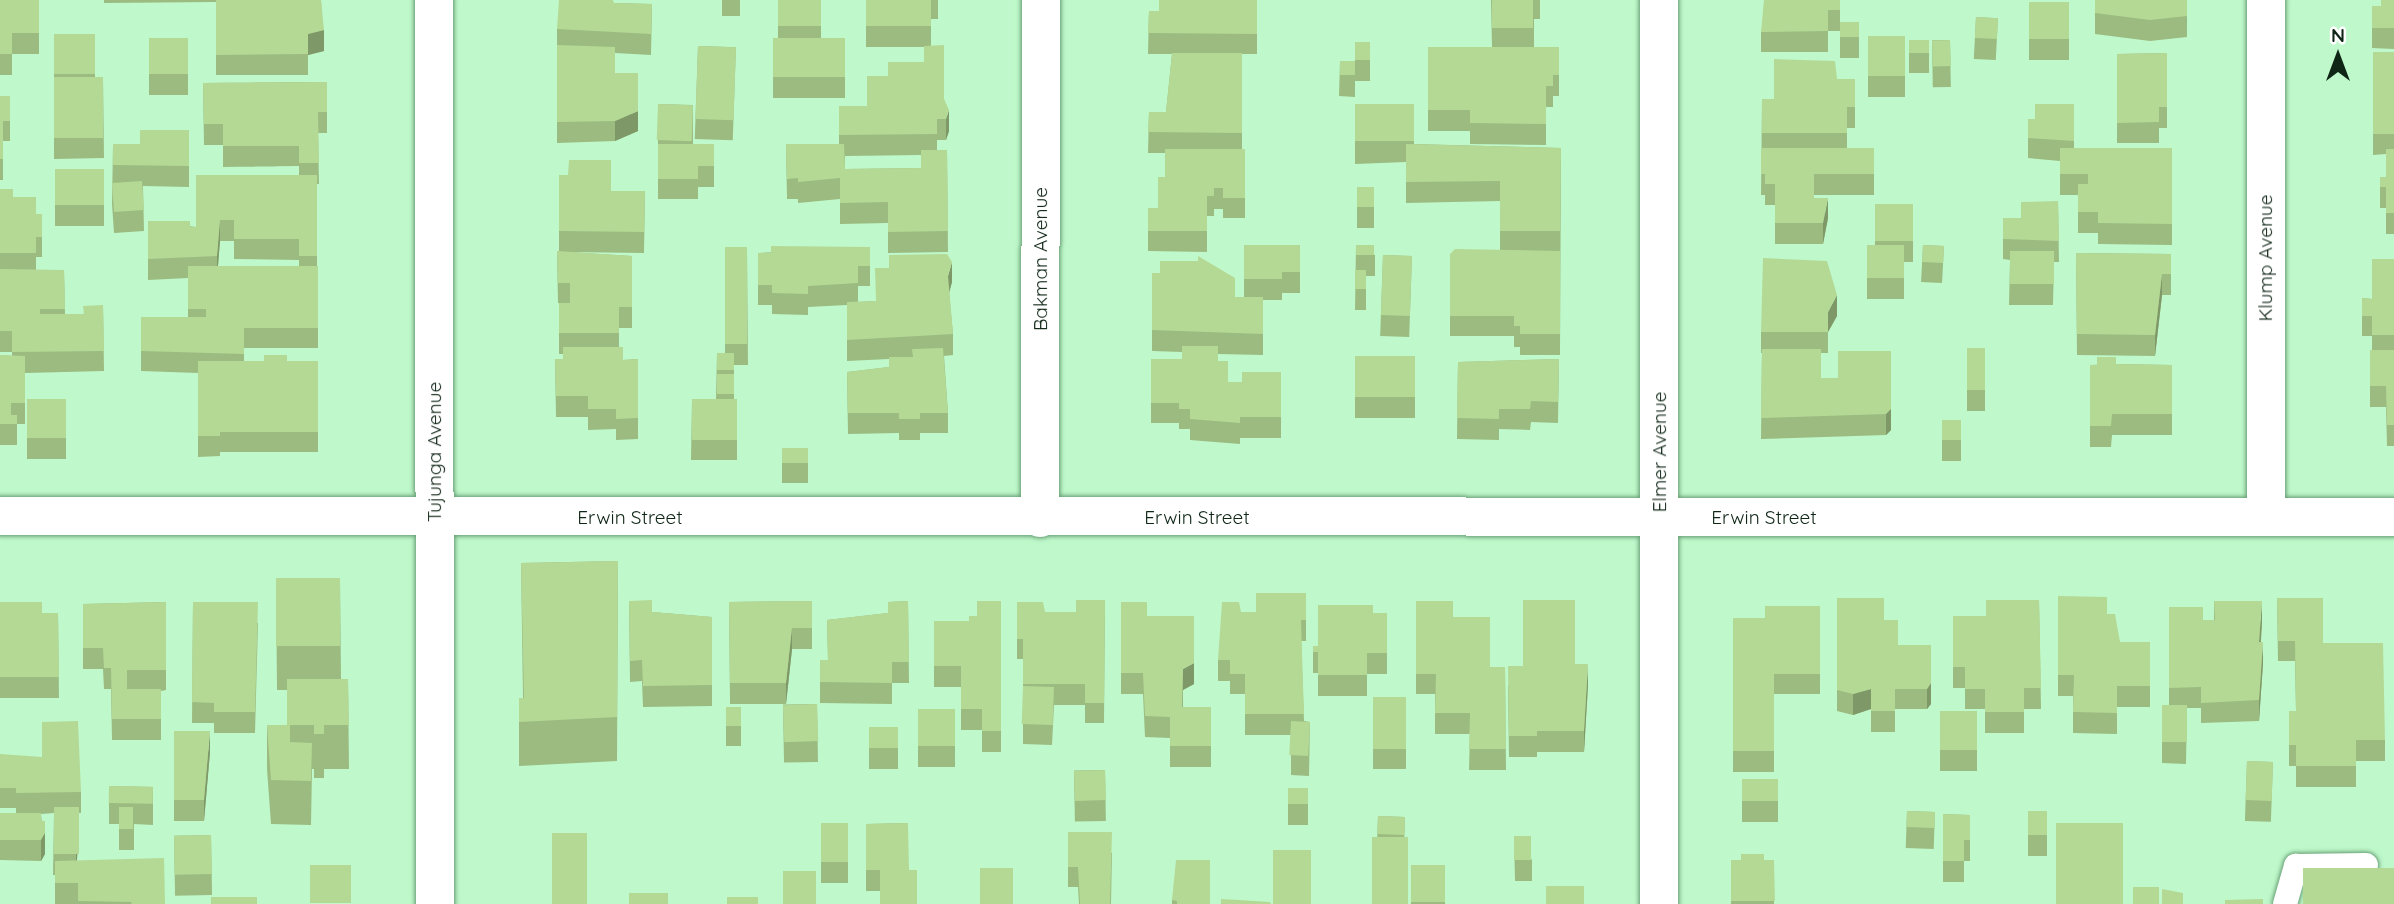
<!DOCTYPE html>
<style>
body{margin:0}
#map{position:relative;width:2394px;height:904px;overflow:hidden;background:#bff9cb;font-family:Quicksand,sans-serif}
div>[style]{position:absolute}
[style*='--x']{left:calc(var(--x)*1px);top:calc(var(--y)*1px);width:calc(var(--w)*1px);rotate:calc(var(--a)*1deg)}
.roads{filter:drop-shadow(0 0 2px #6aa177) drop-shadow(0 0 2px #6aa177)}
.lane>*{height:24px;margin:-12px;padding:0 12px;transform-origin:12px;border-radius:12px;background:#fff}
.street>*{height:38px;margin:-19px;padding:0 19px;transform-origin:19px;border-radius:19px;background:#fff}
.secondary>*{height:38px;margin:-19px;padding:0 19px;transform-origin:19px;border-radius:19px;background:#fff}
.wall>*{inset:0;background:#9bbb80;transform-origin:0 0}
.shaded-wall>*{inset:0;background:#7e9868}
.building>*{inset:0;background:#b4d995;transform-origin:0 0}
span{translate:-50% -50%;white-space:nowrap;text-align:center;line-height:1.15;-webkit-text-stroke:5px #fff;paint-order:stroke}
.street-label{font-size:19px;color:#0f2616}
.north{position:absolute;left:2303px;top:21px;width:70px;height:70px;-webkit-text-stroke:5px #fff;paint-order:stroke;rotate:0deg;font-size:19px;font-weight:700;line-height:28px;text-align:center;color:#0f2616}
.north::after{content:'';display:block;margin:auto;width:24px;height:32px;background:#0f2616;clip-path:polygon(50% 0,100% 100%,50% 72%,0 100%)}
</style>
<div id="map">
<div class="roads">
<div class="lane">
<div style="--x:2285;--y:904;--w:40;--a:-74"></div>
<div style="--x:2296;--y:866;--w:70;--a:-0.8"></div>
</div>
<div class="street">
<div style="--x:2266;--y:0;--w:516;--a:90"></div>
<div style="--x:0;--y:516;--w:2394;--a:0.02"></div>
<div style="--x:1040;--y:518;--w:518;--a:-89.89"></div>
<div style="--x:1659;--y:904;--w:904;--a:-90"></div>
</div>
<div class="secondary">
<div style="--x:434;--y:0;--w:904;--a:89.94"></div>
</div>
</div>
<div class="wall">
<div style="clip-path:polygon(0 0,39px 0,39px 54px,12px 54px,12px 75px,0 75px)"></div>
<div style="clip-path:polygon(104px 0,321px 0,324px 51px,308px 55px,308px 75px,216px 75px,216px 2px,104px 3px)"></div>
<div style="left:722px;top:0;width:18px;height:16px"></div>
<div style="clip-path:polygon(778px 0,821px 0,821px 38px,845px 38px,845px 98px,773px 98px,773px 38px,778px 38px)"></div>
<div style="clip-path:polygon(evenodd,866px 0,938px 0,938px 19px,931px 19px,931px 46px,944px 99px,949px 131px,946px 140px,937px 140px,937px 150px,947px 150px,948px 252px,888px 253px,888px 223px,840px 224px,840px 199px,798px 203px,798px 199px,787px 199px,786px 144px,839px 144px,839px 106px,867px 106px,888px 76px,924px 62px,924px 47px,866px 47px,866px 0,921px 155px,921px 168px,845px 169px,845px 156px,921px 155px)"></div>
<div style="clip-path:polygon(1257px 0,1257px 54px,1242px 54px,1242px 149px,1245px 149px,1245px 218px,1223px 218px,1223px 209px,1214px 209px,1214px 216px,1207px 216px,1207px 252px,1148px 251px,1148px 208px,1158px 208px,1165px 177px,1165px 153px,1148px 153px,1149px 112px,1166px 112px,1172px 54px,1148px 54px,1149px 11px,1159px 11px)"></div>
<div style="clip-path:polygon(1491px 0,1540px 0,1540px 19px,1534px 19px,1534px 47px,1559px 47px,1559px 96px,1553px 96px,1553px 107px,1546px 107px,1546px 145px,1470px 144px,1470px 131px,1428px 131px,1428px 47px,1492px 47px)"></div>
<div style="clip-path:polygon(1840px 0,1840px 31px,1828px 31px,1828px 52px,1761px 52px,1761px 32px)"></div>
<div style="clip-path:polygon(2095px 0,2187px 0,2187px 37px,2150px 41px,2095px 34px)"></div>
<div style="clip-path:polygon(2394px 0,2394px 49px,2372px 48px,2372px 6px,2381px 6px)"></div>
<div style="left:2069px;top:2px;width:58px;height:40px;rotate:90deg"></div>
<div style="clip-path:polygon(614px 3px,652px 4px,651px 55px,615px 53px,615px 73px,638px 131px,615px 141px,557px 143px,557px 29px)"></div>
<div style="left:1976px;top:17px;width:22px;height:42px;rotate:3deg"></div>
<div style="left:1840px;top:22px;width:19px;height:36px"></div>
<div style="clip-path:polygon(54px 34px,95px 34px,95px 77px,103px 77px,104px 158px,54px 159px)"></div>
<div style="left:1868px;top:36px;width:37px;height:61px"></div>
<div style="left:149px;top:38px;width:39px;height:57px"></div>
<div style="left:1909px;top:40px;width:20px;height:33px"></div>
<div style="left:1950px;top:40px;width:47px;height:18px;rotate:89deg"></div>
<div style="clip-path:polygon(1355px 42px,1370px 42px,1370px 81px,1355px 81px,1355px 63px,1355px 97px,1339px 96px,1340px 61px,1355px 61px)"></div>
<div style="left:698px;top:46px;width:38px;height:93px;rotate:2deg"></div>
<div style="clip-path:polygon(2373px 52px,2394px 52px,2394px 234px,2386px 234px,2386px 208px,2380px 208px,2380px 177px,2386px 177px,2386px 154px,2373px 155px)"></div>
<div style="clip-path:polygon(2167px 53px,2167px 128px,2159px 128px,2159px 143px,2117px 143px,2117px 54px)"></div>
<div style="clip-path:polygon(1855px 79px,1855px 128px,1847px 128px,1847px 148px,1874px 148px,1874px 195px,1814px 195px,1814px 198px,1828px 218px,1823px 244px,1775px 244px,1775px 205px,1765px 205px,1765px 195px,1761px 195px,1762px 99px,1774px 99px)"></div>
<div style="clip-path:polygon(evenodd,327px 82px,327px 133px,318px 133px,319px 184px,317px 184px,317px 266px,318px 266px,318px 348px,244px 348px,244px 361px,318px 361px,318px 452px,220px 452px,220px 456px,198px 457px,198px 373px,141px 371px,141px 317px,188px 317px,188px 278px,148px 280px,148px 221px,196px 227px,299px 175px,299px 166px,223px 167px,223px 145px,204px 145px,203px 83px,327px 82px,220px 241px,234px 241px,234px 259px,299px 260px,299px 266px,218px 266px,220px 241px)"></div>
<div style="clip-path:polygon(0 96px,10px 96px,10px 141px,3px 141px,3px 180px,0 180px)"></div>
<div style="clip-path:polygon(658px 104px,693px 105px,693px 144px,714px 144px,714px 187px,698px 187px,698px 199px,658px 199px)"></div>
<div style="clip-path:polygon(1414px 104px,1414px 144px,1561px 148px,1560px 355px,1520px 355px,1520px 347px,1514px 347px,1514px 336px,1450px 336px,1450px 254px,1500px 250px,1500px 201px,1406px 203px,1406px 162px,1355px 164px,1355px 106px)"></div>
<div style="clip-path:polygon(2074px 104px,2074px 148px,2172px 148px,2172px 245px,2098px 244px,2098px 233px,2078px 233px,2078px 195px,2060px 195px,2060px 161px,2028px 158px,2028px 119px,2035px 119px)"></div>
<div style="clip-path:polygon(189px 130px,189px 187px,143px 186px,144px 231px,114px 233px,112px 204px,113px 144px,140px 144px)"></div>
<div style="left:104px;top:169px;width:57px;height:49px;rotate:90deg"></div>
<div style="clip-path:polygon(559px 175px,611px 191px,645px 191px,644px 253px,567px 252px,632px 256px,632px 328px,619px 328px,619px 347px,623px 360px,638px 359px,638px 439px,616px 440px,616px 429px,588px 430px,588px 417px,556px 417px,555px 359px,563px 359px,563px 354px,559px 354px,559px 303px,558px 303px,557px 251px,559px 251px)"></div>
<div style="left:1357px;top:187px;width:17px;height:41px"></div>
<div style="clip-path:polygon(0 189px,36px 214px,42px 214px,42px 257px,36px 257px,36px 270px,64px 270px,65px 314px,83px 314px,103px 305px,104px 371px,25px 373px,25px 424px,17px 424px,17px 445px,0 445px,0 355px,12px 356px,12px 352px,0 352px)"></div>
<div style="clip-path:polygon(2058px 201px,2059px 262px,2054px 262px,2053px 305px,2009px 305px,2010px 260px,2003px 259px,2003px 218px,2021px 218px)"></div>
<div style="clip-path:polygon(1875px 204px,1913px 204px,1913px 262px,1904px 262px,1904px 299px,1867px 299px,1867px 245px,1875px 245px)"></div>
<div style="clip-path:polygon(1244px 245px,1300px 245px,1300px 293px,1282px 293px,1282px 300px,1263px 300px,1263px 355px,1218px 354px,1218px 361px,1228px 382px,1242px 382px,1281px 372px,1281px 438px,1240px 438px,1240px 444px,1190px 440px,1190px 429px,1179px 429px,1179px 423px,1151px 423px,1151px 359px,1182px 359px,1182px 352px,1152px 351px,1152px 273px,1235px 297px,1244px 297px)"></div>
<div style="clip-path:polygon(1356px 245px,1375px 255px,1375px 276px,1366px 276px,1366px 310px,1355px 310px)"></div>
<div style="left:1923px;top:245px;width:21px;height:37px;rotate:3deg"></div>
<div style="clip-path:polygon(725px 247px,747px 247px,748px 365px,734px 365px,734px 399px,737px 399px,737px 460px,691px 460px,692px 399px,716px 399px,717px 353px,725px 353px)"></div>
<div style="clip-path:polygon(870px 247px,870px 286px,858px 286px,858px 302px,876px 301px,952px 282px,949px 292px,953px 334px,953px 355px,944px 356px,948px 413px,948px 433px,920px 433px,920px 440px,899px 440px,899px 433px,848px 434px,847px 372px,889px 367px,889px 359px,847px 361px,847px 305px,808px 307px,808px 315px,772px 314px,772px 305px,758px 305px,758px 253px)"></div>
<div style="clip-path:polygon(2076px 253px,2171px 254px,2171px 295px,2162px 295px,2155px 356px,2077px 355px)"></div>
<div style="left:1383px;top:255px;width:29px;height:81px;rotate:2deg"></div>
<div style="clip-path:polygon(2394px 259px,2394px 446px,2387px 446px,2386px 407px,2370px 407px,2370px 350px,2372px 350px,2372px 336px,2362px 336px,2362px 298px,2372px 299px)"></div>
<div style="clip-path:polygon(1837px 316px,1828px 332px,1828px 353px,1821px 353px,1821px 378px,1838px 378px,1891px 351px,1891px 430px,1886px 435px,1761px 439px,1762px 353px,1761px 353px,1761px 332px)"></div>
<div style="left:1967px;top:348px;width:18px;height:63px"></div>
<div style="left:1355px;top:356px;width:60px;height:62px"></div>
<div style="clip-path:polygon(1559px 359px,1558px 423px,1531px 422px,1530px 430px,1499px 429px,1499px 440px,1457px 439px,1458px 362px)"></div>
<div style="clip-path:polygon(2116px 364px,2172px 365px,2172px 435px,2112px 435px,2111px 447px,2090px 447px,2090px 365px)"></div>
<div style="left:27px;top:399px;width:39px;height:60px"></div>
<div style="left:1942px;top:420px;width:19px;height:41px"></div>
<div style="left:782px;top:448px;width:26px;height:35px"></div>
<div style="clip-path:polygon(618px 561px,617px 761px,519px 766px,519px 698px,523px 698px,521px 563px)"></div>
<div style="clip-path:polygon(276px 578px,340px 578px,341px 679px,348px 679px,349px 769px,324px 769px,324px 778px,314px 778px,314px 769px,312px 769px,311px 825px,271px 824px,267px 769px,267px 725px,287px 725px,287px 690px,277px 690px)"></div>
<div style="clip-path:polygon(1306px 593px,1306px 641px,1301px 641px,1304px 721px,1310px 722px,1309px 776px,1291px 775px,1291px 735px,1245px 735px,1245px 694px,1230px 694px,1230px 681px,1218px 681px,1218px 660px,1241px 612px,1256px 612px)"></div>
<div style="clip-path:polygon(2058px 596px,2107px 614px,2120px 642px,2150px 642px,2150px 707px,2117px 707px,2117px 734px,2073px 733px,2073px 696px,2058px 696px)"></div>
<div style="clip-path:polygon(1837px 598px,1884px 620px,1898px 645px,1931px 645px,1931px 704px,1927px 709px,1895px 709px,1895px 732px,1871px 732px,1871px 709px,1853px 715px,1837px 711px)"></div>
<div style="clip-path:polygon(2277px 598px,2323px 643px,2385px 740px,2385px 761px,2356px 761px,2356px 787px,2296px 787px,2296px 766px,2289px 766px,2289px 711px,2296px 711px,2295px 661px,2278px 661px)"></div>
<div style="clip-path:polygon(1105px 600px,1104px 723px,1085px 723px,1085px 705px,1054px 705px,1052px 745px,1023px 744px,1023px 659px,1017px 659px,1017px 602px,1045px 612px,1076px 612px)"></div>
<div style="clip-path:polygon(2039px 600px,2041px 709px,2024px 709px,2024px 733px,1985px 733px,1985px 709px,1965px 709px,1965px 688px,1953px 688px,1953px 616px,1986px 616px)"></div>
<div style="clip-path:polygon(629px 601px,652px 612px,712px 617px,712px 706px,643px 707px,642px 681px,630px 682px)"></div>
<div style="clip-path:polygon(812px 601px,812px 649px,792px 649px,786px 704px,730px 704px,729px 602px)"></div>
<div style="clip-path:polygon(908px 601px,909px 683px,892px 683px,892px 704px,820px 703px,820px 660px,828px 660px,827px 620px,888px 613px,888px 602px)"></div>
<div style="clip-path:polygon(1001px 601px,1001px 752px,982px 752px,982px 730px,961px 730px,961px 687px,934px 687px,934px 621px,969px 621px)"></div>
<div style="clip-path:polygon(1416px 601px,1453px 617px,1490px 667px,1505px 667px,1506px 770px,1469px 770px,1470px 734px,1435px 734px,1435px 694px,1416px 694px)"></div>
<div style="clip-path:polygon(2214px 601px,2262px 622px,2261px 642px,2263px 663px,2259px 721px,2201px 723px,2201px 708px,2187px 708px,2186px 764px,2162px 763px,2162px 705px,2169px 705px,2169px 607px,2203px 620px,2214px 620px)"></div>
<div style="clip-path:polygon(0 602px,42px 613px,58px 613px,59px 698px,0 698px)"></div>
<div style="clip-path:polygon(166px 602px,166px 690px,161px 691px,161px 740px,112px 740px,111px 689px,104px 689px,103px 669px,83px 669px,83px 604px)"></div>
<div style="clip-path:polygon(193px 602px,258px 623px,255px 733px,214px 733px,214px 723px,192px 723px)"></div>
<div style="clip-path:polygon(1121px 602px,1147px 616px,1194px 684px,1183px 690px,1183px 707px,1211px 707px,1211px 767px,1170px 767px,1170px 738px,1145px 737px,1143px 694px,1121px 694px)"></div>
<div style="clip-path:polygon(1820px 606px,1820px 694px,1774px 694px,1774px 772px,1733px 772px,1733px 618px,1765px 618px)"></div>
<div style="clip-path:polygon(1373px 613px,1387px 613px,1387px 674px,1367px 674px,1367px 696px,1318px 696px,1318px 673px,1313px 673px,1313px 646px,1318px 646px)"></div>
<div style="clip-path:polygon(1575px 664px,1588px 685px,1584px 752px,1537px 752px,1537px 757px,1509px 757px,1508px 686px)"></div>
<div style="left:1373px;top:697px;width:33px;height:72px"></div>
<div style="left:817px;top:704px;width:58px;height:34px;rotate:89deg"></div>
<div style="left:726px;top:707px;width:15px;height:39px"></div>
<div style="left:918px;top:709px;width:37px;height:58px"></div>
<div style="left:1940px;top:711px;width:37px;height:60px"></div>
<div style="left:869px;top:727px;width:29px;height:42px"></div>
<div style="clip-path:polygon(174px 731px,210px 752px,204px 821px,174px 821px)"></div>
<div style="clip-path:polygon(0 754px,81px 792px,81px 813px,79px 813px,77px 861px,165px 904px,55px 904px,55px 875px,53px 875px,54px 813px,41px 814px,45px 854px,41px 861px,0 860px,0 813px,16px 813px,16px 808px,0 808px)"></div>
<div style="left:2247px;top:761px;width:26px;height:60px;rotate:2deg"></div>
<div style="left:1105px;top:770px;width:51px;height:31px;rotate:89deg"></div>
<div style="left:1742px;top:779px;width:36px;height:43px"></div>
<div style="clip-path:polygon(109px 786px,153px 787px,153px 825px,134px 824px,134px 850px,119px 850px,119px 824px,109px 824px)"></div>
<div style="left:1308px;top:788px;width:37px;height:20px;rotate:90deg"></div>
<div style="left:1907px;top:811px;width:28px;height:37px;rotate:2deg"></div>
<div style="left:2028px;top:811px;width:19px;height:45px"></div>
<div style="clip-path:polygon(1943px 814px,1970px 815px,1970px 861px,1964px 861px,1964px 882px,1943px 882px)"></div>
<div style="left:1378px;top:816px;width:27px;height:21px;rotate:2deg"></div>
<div style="left:821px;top:823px;width:27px;height:60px"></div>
<div style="clip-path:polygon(908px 823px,880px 891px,866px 891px,866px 824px)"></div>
<div style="clip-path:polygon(1068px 832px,1112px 853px,1111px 904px,1079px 904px,1078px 887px,1068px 887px)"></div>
<div style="left:211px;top:835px;width:60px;height:37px;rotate:89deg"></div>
<div style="clip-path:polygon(1514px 836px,1532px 860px,1532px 881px,1515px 881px)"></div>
<div style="left:1731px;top:860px;width:43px;height:44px"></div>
<div style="left:1411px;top:865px;width:34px;height:39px"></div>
<div style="clip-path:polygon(1172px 900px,1210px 904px,1172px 904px)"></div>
</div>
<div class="shaded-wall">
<div style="clip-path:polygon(324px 30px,324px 51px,308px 55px,308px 34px)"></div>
<div style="clip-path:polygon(949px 110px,949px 131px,946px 140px,946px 119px)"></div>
<div style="clip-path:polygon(638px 111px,638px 131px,615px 141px,615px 121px)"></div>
<div style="clip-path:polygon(1828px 198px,1828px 218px,1823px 244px,1823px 223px)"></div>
<div style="clip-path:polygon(220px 220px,220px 241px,217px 277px,217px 256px)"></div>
<div style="clip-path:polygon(952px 262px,952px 282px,948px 297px,948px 276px)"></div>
<div style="clip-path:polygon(2162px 274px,2162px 295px,2155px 356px,2155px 335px)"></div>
<div style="clip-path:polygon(1837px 295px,1837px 316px,1828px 332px,1828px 312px)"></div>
<div style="clip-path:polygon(1891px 371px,1891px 430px,1886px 435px,1886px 414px)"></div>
<div style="clip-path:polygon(2262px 601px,2262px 622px,2259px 663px,2259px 642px)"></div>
<div style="clip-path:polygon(792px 628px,792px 649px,786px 704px,786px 683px)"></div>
<div style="clip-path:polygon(2263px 642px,2263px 663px,2259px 721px,2259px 700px)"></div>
<div style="clip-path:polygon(1194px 663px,1194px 684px,1183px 690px,1182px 728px,1183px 669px)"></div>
<div style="clip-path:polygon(1588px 664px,1588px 685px,1584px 752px,1584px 731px)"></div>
<div style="clip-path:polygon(1931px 683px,1931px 704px,1927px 709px,1927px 689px)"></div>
<div style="clip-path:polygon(1871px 689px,1871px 709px,1853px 715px,1853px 694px)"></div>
<div style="clip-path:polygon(210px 731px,210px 752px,204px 821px,204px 800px)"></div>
<div style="clip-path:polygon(79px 807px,79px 827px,76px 875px,76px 854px)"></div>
<div style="clip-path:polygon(41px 821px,41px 834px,45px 833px,45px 854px,41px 861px)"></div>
</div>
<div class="building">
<div style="clip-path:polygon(0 0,39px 0,39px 33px,12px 33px,12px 54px,0 54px)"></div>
<div style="clip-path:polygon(216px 0,321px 0,324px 30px,308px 34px,308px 54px,216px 55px)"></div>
<div style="clip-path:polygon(559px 0,613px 0,614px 3px,652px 4px,651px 34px,557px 29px)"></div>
<div style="left:778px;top:0;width:43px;height:26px"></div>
<div style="left:866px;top:0;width:65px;height:26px"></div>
<div style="clip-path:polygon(1159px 0,1257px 0,1257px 34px,1148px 33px,1149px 11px,1159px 11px)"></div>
<div style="left:1492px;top:0;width:41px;height:28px"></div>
<div style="clip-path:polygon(1764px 0,1840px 0,1840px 10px,1828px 10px,1828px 31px,1761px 32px)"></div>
<div style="clip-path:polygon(2095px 0,2187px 0,2187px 16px,2150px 20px,2095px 13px)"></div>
<div style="clip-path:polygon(2381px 0,2394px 0,2394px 28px,2372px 28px,2372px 6px,2381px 6px)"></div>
<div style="left:2069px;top:2px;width:37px;height:40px;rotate:90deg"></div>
<div style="left:1976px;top:17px;width:22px;height:21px;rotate:3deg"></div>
<div style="left:1840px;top:22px;width:19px;height:15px"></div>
<div style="left:54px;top:34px;width:41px;height:40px"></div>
<div style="left:1868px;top:36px;width:37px;height:40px"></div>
<div style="left:149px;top:38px;width:39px;height:36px"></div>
<div style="left:773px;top:38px;width:72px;height:39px"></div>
<div style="left:1909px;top:40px;width:20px;height:13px"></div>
<div style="left:1950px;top:40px;width:26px;height:18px;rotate:88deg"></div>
<div style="left:1355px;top:42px;width:15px;height:18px"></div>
<div style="clip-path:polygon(557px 45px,615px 47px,615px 73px,638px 73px,638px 111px,615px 121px,557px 122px)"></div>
<div style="clip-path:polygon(944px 45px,944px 99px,949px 110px,946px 119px,937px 119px,937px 134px,839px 135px,839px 106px,867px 106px,867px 76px,888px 76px,888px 62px,924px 62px,924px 46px)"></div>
<div style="left:698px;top:46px;width:38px;height:73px;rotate:2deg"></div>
<div style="clip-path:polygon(1428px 47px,1559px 47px,1559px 75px,1553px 75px,1553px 86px,1546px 86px,1546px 124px,1470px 123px,1470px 110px,1428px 110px)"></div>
<div style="left:2373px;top:52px;width:21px;height:82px"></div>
<div style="clip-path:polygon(1172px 53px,1242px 53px,1242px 133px,1148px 132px,1149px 112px,1166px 112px)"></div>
<div style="clip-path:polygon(2167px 53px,2167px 107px,2159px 107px,2159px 122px,2117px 123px,2117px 54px)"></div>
<div style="clip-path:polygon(1774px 59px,1835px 61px,1837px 79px,1855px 79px,1855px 107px,1847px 107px,1847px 133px,1762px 133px,1762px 99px,1774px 99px)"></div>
<div style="left:1340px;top:61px;width:15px;height:14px"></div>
<div style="left:54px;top:77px;width:49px;height:61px"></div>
<div style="clip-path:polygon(327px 82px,327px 112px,318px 112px,319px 163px,299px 163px,299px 146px,223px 146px,223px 124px,204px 124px,203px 83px)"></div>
<div style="clip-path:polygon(0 96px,10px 96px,10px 121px,3px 121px,3px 159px,0 159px)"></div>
<div style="left:658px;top:104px;width:35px;height:36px;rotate:2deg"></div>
<div style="left:1414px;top:104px;width:37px;height:59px;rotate:90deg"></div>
<div style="clip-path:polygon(2035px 104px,2074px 104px,2074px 141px,2028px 138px,2028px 119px,2035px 119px)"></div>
<div style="clip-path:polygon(140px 130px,189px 130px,189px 166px,113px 165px,113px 144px,140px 144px)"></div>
<div style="clip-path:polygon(658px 144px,714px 144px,714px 166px,698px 166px,698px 179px,658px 179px)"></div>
<div style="clip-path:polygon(786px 144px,844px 144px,845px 169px,921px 168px,921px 150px,947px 150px,948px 231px,888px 232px,888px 202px,840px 203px,840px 178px,798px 182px,798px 178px,787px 179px)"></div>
<div style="clip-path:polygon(1406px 144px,1561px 148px,1560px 231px,1500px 231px,1500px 181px,1406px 182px)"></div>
<div style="clip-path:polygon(1761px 148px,1874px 148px,1874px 174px,1814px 174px,1814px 198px,1828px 198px,1823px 223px,1775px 223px,1775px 184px,1765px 184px,1765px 174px,1761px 174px)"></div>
<div style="clip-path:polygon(2060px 148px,2172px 148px,2172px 224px,2098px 223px,2098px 212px,2078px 212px,2078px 184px,2088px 184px,2088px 174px,2060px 174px)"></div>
<div style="clip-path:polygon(1165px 149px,1245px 149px,1245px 198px,1223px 198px,1223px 188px,1214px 188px,1214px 196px,1207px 196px,1207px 231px,1148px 231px,1148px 208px,1158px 208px,1158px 177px,1165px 177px)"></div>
<div style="clip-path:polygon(2386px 149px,2394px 149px,2394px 213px,2386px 213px,2386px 187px,2380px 187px,2380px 177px,2386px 177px)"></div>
<div style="clip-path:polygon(569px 160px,611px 160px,611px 191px,645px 191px,644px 232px,559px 231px,559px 175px,568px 175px)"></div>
<div style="left:104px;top:169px;width:36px;height:49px;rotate:90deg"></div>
<div style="clip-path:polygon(196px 175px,317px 175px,317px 256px,299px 256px,299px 239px,234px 239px,234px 220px,220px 220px,217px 256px,148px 259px,148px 221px,190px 221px,190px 227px,196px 227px)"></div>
<div style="left:142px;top:181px;width:29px;height:30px;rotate:86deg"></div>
<div style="left:1357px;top:187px;width:17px;height:20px"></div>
<div style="clip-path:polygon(0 189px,13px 189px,13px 197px,36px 197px,36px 214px,42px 214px,42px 237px,36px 237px,36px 253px,0 253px)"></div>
<div style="clip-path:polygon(2058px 201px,2059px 241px,2003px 239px,2003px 218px,2021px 218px,2021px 202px)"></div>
<div style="left:1875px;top:204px;width:38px;height:37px"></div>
<div style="clip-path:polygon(1244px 245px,1300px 245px,1300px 272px,1282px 272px,1282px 279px,1244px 279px)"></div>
<div style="left:1356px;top:245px;width:18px;height:10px"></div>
<div style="left:1867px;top:245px;width:37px;height:33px"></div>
<div style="left:1923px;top:245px;width:21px;height:17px;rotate:3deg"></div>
<div style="clip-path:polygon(771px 246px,870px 247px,870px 266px,858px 266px,858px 283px,808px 286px,808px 294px,772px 293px,772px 285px,758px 285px,758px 253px,771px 253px)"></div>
<div style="left:725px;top:247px;width:22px;height:97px"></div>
<div style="clip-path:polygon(1455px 249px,1560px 251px,1560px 334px,1520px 334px,1520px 326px,1514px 326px,1514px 316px,1450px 316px,1450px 254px)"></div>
<div style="clip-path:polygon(557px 251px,632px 256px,632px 307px,619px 307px,619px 333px,559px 333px,559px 303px,570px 303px,570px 283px,558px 283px)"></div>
<div style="left:2010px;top:251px;width:44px;height:33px"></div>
<div style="clip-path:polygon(2076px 253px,2171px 254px,2171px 274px,2162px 274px,2155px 335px,2077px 334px)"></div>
<div style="clip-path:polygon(947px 254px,952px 262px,948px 276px,953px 334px,847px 340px,847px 302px,876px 301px,875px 268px,889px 268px,889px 255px)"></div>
<div style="left:1383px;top:255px;width:29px;height:60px;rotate:2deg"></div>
<div style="clip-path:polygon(1198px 256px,1235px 278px,1235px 297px,1263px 297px,1263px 334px,1152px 330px,1152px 273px,1160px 273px,1160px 261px,1198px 261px)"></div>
<div style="clip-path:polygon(1763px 258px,1827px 261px,1837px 295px,1828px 312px,1828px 332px,1761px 332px)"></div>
<div style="clip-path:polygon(2372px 259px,2394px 259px,2394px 335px,2372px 335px,2372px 316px,2362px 316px,2362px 298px,2372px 299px)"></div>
<div style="clip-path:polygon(188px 266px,318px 266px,318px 328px,244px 328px,244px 354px,141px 351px,141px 317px,206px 317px,206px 309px,188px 309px)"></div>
<div style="clip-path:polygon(0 269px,64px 270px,65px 309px,40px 309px,40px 314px,84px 314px,83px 306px,103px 305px,104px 351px,12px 352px,12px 331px,0 331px)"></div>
<div style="left:1355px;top:270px;width:11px;height:19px"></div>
<div style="clip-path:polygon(1182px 346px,1218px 346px,1218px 361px,1228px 361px,1228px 382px,1242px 382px,1242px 372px,1281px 372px,1281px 417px,1240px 417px,1240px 423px,1190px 419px,1190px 409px,1179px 409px,1179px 403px,1151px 403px,1151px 359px,1182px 359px)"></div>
<div style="clip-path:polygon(563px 347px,623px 347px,623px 360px,638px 359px,638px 418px,616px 419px,616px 409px,588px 409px,588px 396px,556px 396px,555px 359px,563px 359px)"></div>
<div style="clip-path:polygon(943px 348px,948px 413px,920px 413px,920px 419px,899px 419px,899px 413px,848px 413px,847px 372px,889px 367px,889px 357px,913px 357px,912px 349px)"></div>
<div style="left:1967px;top:348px;width:18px;height:42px"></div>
<div style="clip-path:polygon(1762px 349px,1821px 349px,1821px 378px,1838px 378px,1838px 351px,1891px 351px,1891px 409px,1886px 414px,1761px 418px)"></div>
<div style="clip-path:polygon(2370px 350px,2394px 350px,2394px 425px,2387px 425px,2386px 386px,2370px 386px)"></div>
<div style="left:717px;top:353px;width:17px;height:17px"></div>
<div style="clip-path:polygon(0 355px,25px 356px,25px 403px,11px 403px,11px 415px,17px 415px,17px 424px,0 424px)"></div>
<div style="clip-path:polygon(264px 355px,287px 355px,287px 361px,318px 361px,318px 432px,220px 432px,220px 436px,198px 436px,198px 361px,264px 361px)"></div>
<div style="left:1355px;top:356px;width:60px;height:41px"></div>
<div style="clip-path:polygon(2097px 357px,2116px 357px,2116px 364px,2172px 365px,2172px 414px,2112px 414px,2111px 426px,2090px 426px,2090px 365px,2097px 365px)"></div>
<div style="clip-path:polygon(1559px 359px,1558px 402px,1531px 401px,1530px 409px,1499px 409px,1499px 419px,1457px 418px,1458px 362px)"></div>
<div style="left:717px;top:374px;width:17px;height:20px"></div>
<div style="left:27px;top:399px;width:39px;height:39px"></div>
<div style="left:692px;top:399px;width:45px;height:41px"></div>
<div style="left:1942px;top:420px;width:19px;height:20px"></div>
<div style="left:782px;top:448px;width:26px;height:15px"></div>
<div style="clip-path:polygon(618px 561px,617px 717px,519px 722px,519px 698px,524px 698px,521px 563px)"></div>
<div style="left:276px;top:578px;width:64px;height:68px"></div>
<div style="clip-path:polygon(1256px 593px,1306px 593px,1306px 620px,1301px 620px,1304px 714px,1245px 714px,1245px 674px,1230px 674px,1230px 660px,1218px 660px,1222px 602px,1239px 602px,1241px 612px,1256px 612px)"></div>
<div style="clip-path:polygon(2058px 596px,2107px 597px,2107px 614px,2115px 614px,2120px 642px,2150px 642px,2150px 686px,2117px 686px,2117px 713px,2073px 712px,2074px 675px,2058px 675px)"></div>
<div style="clip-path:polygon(1837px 598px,1884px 598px,1884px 620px,1898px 620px,1898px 645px,1931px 645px,1931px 683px,1927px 689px,1895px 689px,1895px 711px,1871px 711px,1871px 689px,1853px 694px,1837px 690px)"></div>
<div style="clip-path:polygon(2277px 598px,2323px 598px,2323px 643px,2383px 643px,2385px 740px,2356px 740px,2356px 766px,2296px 766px,2296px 745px,2289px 745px,2289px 711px,2296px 711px,2295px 641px,2278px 641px)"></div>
<div style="clip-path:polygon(652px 600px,652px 612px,712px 617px,712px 685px,643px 686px,642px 660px,630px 661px,629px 601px)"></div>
<div style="clip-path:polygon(1076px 600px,1105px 600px,1104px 703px,1085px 703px,1085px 684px,1023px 684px,1023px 639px,1017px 639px,1017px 602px,1043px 602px,1045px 612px,1076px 612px)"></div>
<div style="clip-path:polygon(1523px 600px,1575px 600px,1575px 664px,1588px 664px,1584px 731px,1537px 731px,1537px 736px,1509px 736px,1508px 666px,1523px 666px)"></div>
<div style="clip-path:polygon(1986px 600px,2039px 600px,2041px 688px,2024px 688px,2024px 712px,1985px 712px,1985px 689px,1965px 689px,1965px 667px,1953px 667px,1953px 616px,1986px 616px)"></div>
<div style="clip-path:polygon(812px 601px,812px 628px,792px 628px,786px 683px,730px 683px,729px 602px)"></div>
<div style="clip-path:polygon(908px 601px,909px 662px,892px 662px,892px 683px,820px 682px,820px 660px,828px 660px,827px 620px,888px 613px,888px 602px)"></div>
<div style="clip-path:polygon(977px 601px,1001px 601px,1001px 731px,982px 731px,982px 709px,961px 709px,961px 666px,934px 666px,934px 621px,969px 621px,969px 616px,977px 616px)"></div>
<div style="clip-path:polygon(1416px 601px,1453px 601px,1453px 617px,1490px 617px,1490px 667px,1505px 667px,1506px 749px,1469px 749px,1470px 713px,1435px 713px,1436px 674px,1416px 674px)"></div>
<div style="clip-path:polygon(2214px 601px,2262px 601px,2259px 642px,2263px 642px,2259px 700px,2201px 703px,2201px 687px,2169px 688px,2169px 607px,2203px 607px,2203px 620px,2215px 620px)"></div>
<div style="clip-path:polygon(0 602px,42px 602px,42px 613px,58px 613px,59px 677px,0 677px)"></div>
<div style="clip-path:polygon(166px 602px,166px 670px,127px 670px,127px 689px,161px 689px,161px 719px,112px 719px,111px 668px,104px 668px,103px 648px,83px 648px,83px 604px)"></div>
<div style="clip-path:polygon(193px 602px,258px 602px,255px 712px,214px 712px,214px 703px,192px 702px)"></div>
<div style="clip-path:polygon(1121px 602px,1147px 602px,1147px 616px,1194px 616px,1194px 663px,1183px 669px,1182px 707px,1211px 707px,1211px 746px,1170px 746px,1170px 717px,1145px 716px,1143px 673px,1121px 673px)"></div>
<div style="clip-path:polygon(1318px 605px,1373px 605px,1373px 613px,1387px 613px,1387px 653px,1367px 653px,1367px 675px,1318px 675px,1318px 652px,1313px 652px,1313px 646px,1318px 646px)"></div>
<div style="clip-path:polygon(1765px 606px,1820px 606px,1820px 674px,1774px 674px,1774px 751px,1733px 751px,1733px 618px,1765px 618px)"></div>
<div style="clip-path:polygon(287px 679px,348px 679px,349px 725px,324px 725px,324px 734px,314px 734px,314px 725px,290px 725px,290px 742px,312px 743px,311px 781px,271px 780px,267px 725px,287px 725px)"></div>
<div style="left:1023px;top:686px;width:31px;height:38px;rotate:2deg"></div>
<div style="left:1373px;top:697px;width:33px;height:52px"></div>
<div style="left:817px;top:704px;width:37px;height:34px;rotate:88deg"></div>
<div style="left:2162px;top:705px;width:25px;height:37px"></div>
<div style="left:726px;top:707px;width:15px;height:19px"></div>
<div style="left:918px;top:709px;width:37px;height:37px"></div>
<div style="left:1940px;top:711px;width:37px;height:39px"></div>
<div style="clip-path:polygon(78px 721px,81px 792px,16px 793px,16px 788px,0 788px,0 754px,42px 757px,42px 722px)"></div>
<div style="left:1291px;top:721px;width:19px;height:34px;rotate:3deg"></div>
<div style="left:869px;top:727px;width:29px;height:21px"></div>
<div style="clip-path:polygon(174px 731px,210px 731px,204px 800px,174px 800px)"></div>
<div style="left:2247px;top:761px;width:26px;height:39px;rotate:2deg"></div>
<div style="left:1105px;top:770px;width:30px;height:31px;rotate:88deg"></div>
<div style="left:1742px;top:779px;width:36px;height:22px"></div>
<div style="left:109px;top:786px;width:44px;height:17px;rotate:1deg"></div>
<div style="left:1308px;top:788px;width:16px;height:20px;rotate:90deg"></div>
<div style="left:54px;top:807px;width:25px;height:47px"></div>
<div style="left:119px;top:807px;width:14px;height:22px"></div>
<div style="left:1907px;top:811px;width:28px;height:16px;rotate:2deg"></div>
<div style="left:2028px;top:811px;width:19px;height:24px"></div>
<div style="clip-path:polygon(0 813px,41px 813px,41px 821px,45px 821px,45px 833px,41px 840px,0 840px)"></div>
<div style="clip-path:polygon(1943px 814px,1970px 815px,1970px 840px,1964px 840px,1964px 861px,1943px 861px)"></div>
<div style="left:1378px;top:816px;width:27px;height:18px;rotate:2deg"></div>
<div style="left:821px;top:823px;width:27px;height:39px"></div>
<div style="clip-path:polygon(908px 823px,909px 870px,917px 870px,917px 904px,880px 904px,880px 870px,866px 870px,866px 824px)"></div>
<div style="left:2056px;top:823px;width:67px;height:81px"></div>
<div style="clip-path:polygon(1068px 832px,1112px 832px,1110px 904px,1080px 904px,1078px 867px,1068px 867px)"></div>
<div style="left:552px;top:833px;width:35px;height:71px"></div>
<div style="left:211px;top:835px;width:39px;height:37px;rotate:89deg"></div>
<div style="left:1514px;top:836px;width:17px;height:24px"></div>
<div style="left:1372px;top:837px;width:36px;height:67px"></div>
<div style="left:1273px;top:850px;width:38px;height:54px"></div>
<div style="clip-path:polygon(1741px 854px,1764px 854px,1764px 860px,1774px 860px,1775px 901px,1731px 901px,1731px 860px,1741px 860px)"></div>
<div style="clip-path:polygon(164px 858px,165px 904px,131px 904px,132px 902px,78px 901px,78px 883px,55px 883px,55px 861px)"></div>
<div style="clip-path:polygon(1176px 860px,1210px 860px,1210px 904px,1177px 904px,1177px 900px,1172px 900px)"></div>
<div style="left:310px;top:865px;width:41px;height:38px"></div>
<div style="left:1411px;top:865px;width:34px;height:37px"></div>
<div style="left:980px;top:868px;width:33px;height:36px"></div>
<div style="left:2394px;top:868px;width:36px;height:91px;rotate:90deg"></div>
<div style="left:783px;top:871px;width:33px;height:33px"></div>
<div style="left:1546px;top:886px;width:38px;height:18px"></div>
<div style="left:2133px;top:887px;width:26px;height:17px"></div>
<div style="clip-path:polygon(2162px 889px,2183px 893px,2183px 904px,2162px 904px)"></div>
<div style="left:629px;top:893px;width:39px;height:11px"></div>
<div style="left:211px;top:897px;width:46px;height:7px"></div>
<div style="left:727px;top:897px;width:31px;height:7px"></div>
<div style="clip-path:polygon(1221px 899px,1270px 902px,1271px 904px,1221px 904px)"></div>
<div style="clip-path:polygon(2263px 899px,2263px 904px,2225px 904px,2225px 900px)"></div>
</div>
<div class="street-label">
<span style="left:2266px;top:258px;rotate:-90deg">Klump Avenue</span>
<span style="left:1041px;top:259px;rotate:-90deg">Bakman Avenue</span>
<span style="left:435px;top:452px;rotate:-90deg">Tujunga Avenue</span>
<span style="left:1660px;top:452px;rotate:-90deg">Elmer Avenue</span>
<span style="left:630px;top:518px">Erwin Street</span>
<span style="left:1197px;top:518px">Erwin Street</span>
<span style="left:1764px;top:518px">Erwin Street</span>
</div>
<div class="north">N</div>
</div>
